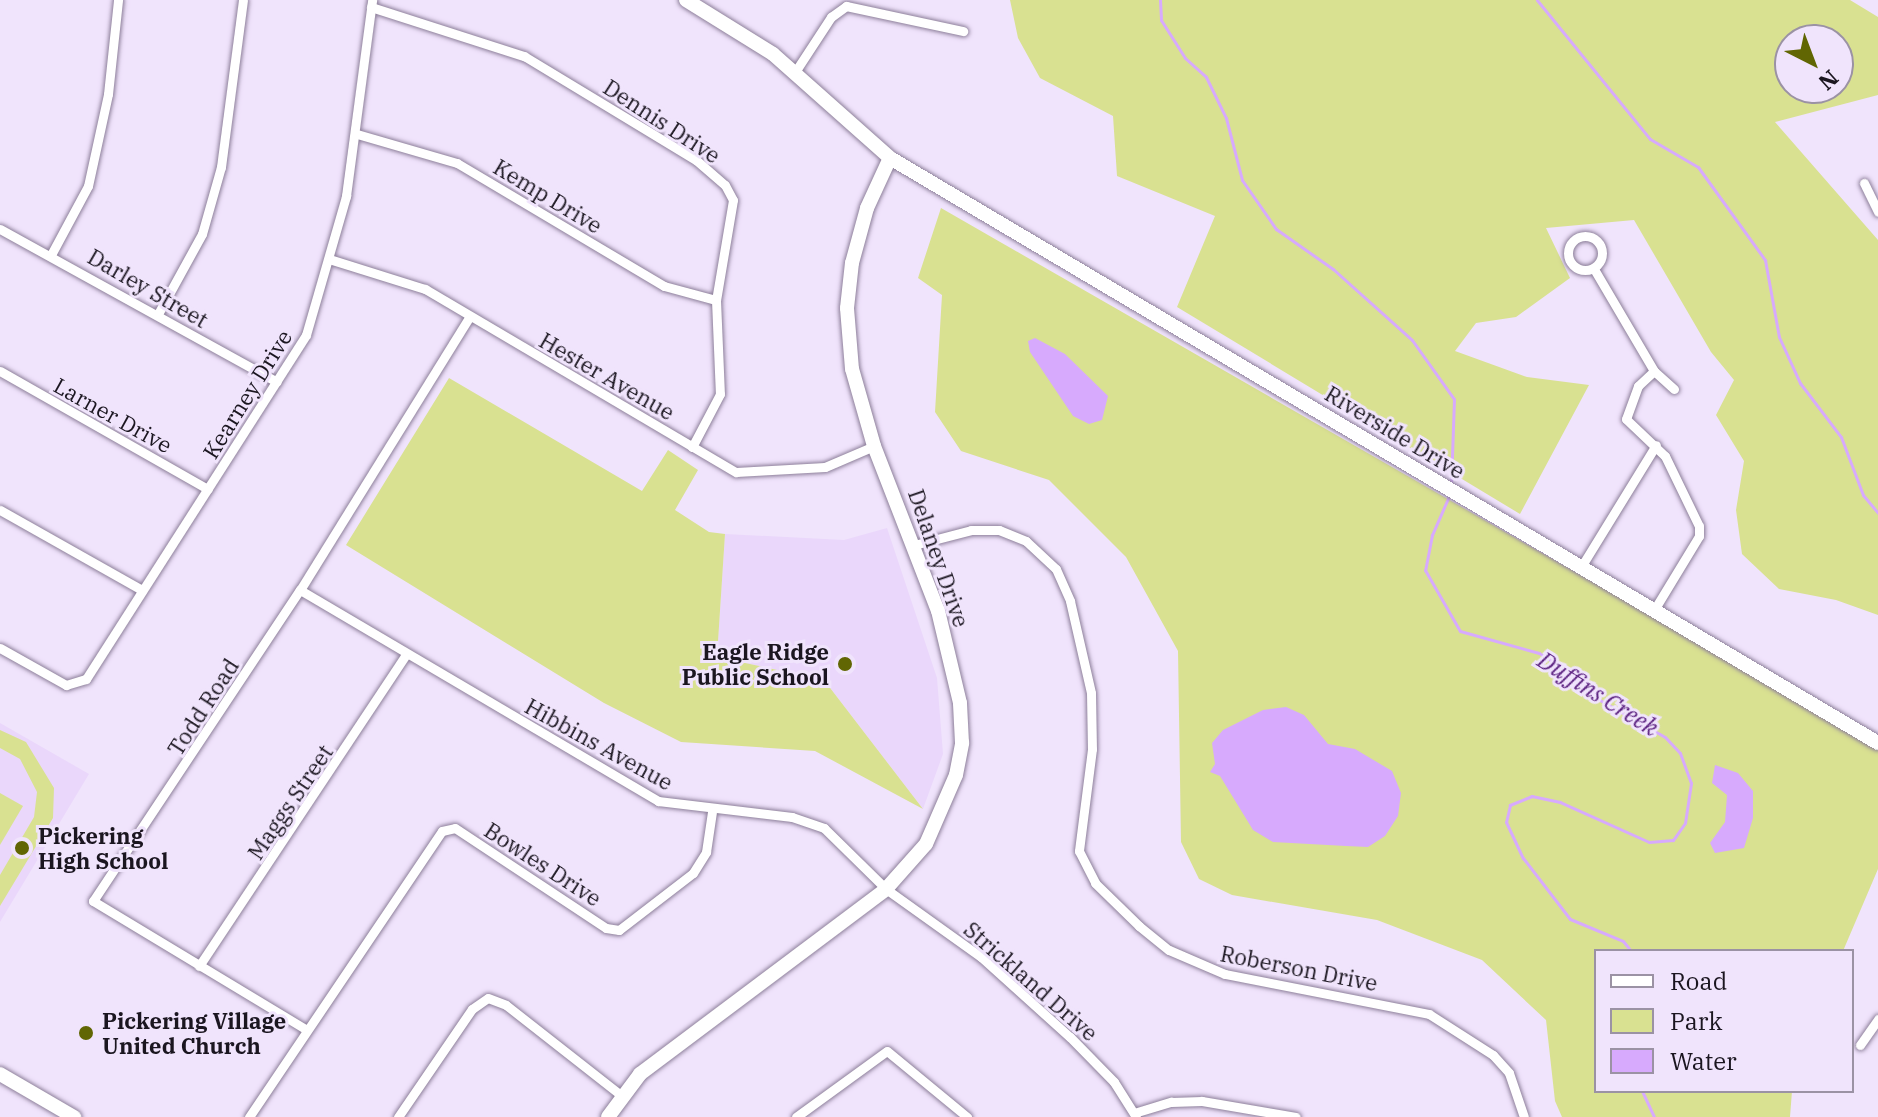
<!DOCTYPE html>
<style>
body{margin:0}
#map{position:relative;width:1878px;height:1117px;overflow:hidden;background:#f0e4fc;font-family:"IBM Plex Serif",serif}
div>[style]{position:absolute}
[style*='--x']{left:calc(var(--x)*1px);top:calc(var(--y)*1px);width:calc(var(--w)*1px);rotate:calc(var(--a)*1deg)}
.built>*{inset:0;background:#ead7fb}
.green>*{inset:0;background:#d9e191}
.water>*{inset:0;background:#d7aafd}
.stream>*{height:3px;margin:-1.5px;padding:0 1.5px;transform-origin:1.5px;border-radius:1.5px;background:#d7aafd}
.roads{filter:drop-shadow(0 0 2px #8d7f9a) drop-shadow(0 0 2px #8d7f9a)}
.street>*{height:9px;margin:-4.5px;padding:0 4.5px;transform-origin:4.5px;border-radius:4.5px;background:#fff}
.street>.ring{margin:-4.5px;padding:0;box-sizing:content-box;background:none;border:9px solid #fff;border-radius:50%}
.secondary>*{height:14px;margin:-7px;padding:0 7px;transform-origin:7px;border-radius:7px;background:#fff}
.dots>*{width:22px;height:22px;translate:-50% -50%;box-sizing:border-box;border:4px solid #f0e4fc;border-radius:50%}
span{translate:-50% -50%;white-space:nowrap;text-align:center;line-height:1.15;-webkit-text-stroke:6px #f0e4fc;paint-order:stroke}
.street-label{font-size:22px;color:#1b1620}
.poi-label{font-size:22px;color:#1b1620;font-weight:700}
.right{translate:-100% -50%;text-align:right}
.left{translate:0 -50%;text-align:left}
.water-label{font-size:24px;color:#5c2281;font-style:italic}
.legend{position:absolute;left:1594px;top:949px;width:260px;height:144px;box-sizing:border-box;background:#f0e4fc;border:2px solid #9b92a4;margin:0;padding:10px 14px;list-style:none;font-size:24px;color:#1b1620}
.legend li{display:flex;align-items:center;gap:16px;height:40px}
.legend b{width:40px;border:2px solid #9b92a4}
.north{position:absolute;left:1774px;top:24px;width:80px;height:80px;box-sizing:border-box;background:#f0e4fc;border:2px solid #9b92a4;border-radius:50%;rotate:138deg;font-size:22px;font-weight:700;line-height:32px;text-align:center;color:#1b1620}
.north::after{content:'';display:block;margin:auto;width:28px;height:36px;background:#616603;clip-path:polygon(50% 0,100% 100%,50% 72%,0 100%)}
</style>
<div id="map">
<div class="built">
<div style="clip-path:polygon(887px 528px,937px 678px,943px 754px,923px 809px,824px 680px,717px 657px,725px 534px,844px 540px)"></div>
<div style="clip-path:polygon(0 723px,89px 774px,0 922px)"></div>
</div>
<div class="green">
<div style="clip-path:polygon(evenodd,1010px 0,1850px 0,1878px 17px,1878px 95px,1775px 122px,1878px 240px,1878px 615px,1836px 600px,1779px 589px,1742px 554px,1736px 510px,1744px 461px,1716px 415px,1734px 380px,1711px 352px,1634px 220px,1546px 228px,1570px 278px,1516px 317px,1476px 323px,1455px 351px,1527px 377px,1589px 385px,1520px 514px,1177px 307px,1215px 216px,1117px 176px,1113px 116px,1040px 78px,1018px 38px,1010px 0,1790px 40px,1838px 40px,1838px 88px,1790px 88px,1790px 40px)"></div>
<div style="clip-path:polygon(941px 208px,1878px 746px,1878px 869px,1843px 951px,1596px 951px,1596px 1091px,1792px 1091px,1790px 1117px,1562px 1117px,1555px 1101px,1546px 1020px,1482px 960px,1377px 920px,1232px 895px,1199px 879px,1181px 842px,1178px 651px,1126px 557px,1049px 480px,961px 451px,935px 412px,942px 295px,918px 278px)"></div>
<div style="clip-path:polygon(449px 378px,642px 491px,668px 450px,698px 470px,675px 510px,709px 532px,725px 534px,717px 657px,824px 680px,923px 809px,815px 751px,681px 742px,604px 703px,346px 545px)"></div>
<div style="clip-path:polygon(0 730px,26px 742px,54px 788px,53px 818px,0 906px,0 875px,34px 817px,37px 792px,20px 759px,0 748px)"></div>
<div style="clip-path:polygon(0 793px,23px 806px,0 845px)"></div>
</div>
<div class="water">
<div style="clip-path:polygon(1035px 338px,1065px 354px,1108px 396px,1102px 420px,1089px 424px,1073px 416px,1030px 352px,1028px 341px)"></div>
<div style="clip-path:polygon(1286px 707px,1304px 715px,1328px 744px,1355px 749px,1392px 771px,1401px 793px,1398px 816px,1385px 836px,1368px 847px,1346px 846px,1273px 842px,1253px 830px,1220px 776px,1210px 772px,1215px 764px,1212px 743px,1223px 730px,1263px 710px)"></div>
<div style="clip-path:polygon(1715px 765px,1738px 773px,1753px 791px,1753px 818px,1744px 848px,1715px 853px,1710px 843px,1725px 822px,1727px 795px,1712px 783px)"></div>
</div>
<div class="stream">
<div style="--x:1160;--y:0;--w:20;--a:87"></div>
<div style="--x:1161;--y:20;--w:45;--a:57.7"></div>
<div style="--x:1185;--y:58;--w:28;--a:42"></div>
<div style="--x:1206;--y:77;--w:46;--a:64"></div>
<div style="--x:1226;--y:118;--w:64;--a:75.5"></div>
<div style="--x:1242;--y:180;--w:60;--a:55.2"></div>
<div style="--x:1276;--y:229;--w:70;--a:35.1"></div>
<div style="--x:1333;--y:269;--w:106;--a:41.9"></div>
<div style="--x:1412;--y:340;--w:72;--a:54.6"></div>
<div style="--x:1454;--y:399;--w:86;--a:92"></div>
<div style="--x:1537;--y:0;--w:179;--a:50.9"></div>
<div style="--x:1650;--y:139;--w:56;--a:30.3"></div>
<div style="--x:1698;--y:167;--w:115;--a:54.2"></div>
<div style="--x:1765;--y:260;--w:78;--a:79.7"></div>
<div style="--x:1779;--y:337;--w:51;--a:65.5"></div>
<div style="--x:1800;--y:383;--w:68;--a:52.8"></div>
<div style="--x:1841;--y:437;--w:62;--a:69.2"></div>
<div style="--x:1863;--y:495;--w:23;--a:50"></div>
<div style="--x:1449;--y:496;--w:43;--a:113.6"></div>
<div style="--x:1432;--y:535;--w:36;--a:101"></div>
<div style="--x:1425;--y:570;--w:70;--a:60.2"></div>
<div style="--x:1460;--y:631;--w:82;--a:15.6"></div>
<div style="--x:1539;--y:653;--w:40;--a:32"></div>
<div style="--x:1573;--y:674;--w:35;--a:45"></div>
<div style="--x:1598;--y:699;--w:77;--a:29.6"></div>
<div style="--x:1665;--y:737;--w:22;--a:47"></div>
<div style="--x:1680;--y:753;--w:32;--a:70"></div>
<div style="--x:1691;--y:783;--w:40;--a:98.5"></div>
<div style="--x:1685;--y:823;--w:21;--a:125"></div>
<div style="--x:1673;--y:840;--w:24;--a:175"></div>
<div style="--x:1649;--y:842;--w:98;--a:-155.8"></div>
<div style="--x:1560;--y:802;--w:29;--a:-168"></div>
<div style="--x:1532;--y:796;--w:24;--a:158"></div>
<div style="--x:1510;--y:805;--w:17;--a:103"></div>
<div style="--x:1506;--y:822;--w:40;--a:65"></div>
<div style="--x:1523;--y:858;--w:77;--a:52.4"></div>
<div style="--x:1570;--y:919;--w:57;--a:22.5"></div>
<div style="--x:1623;--y:941;--w:13;--a:51"></div>
<div style="--x:1642;--y:1091;--w:29;--a:65"></div>
</div>
<div class="roads">
<div class="street">
<div style="--x:371;--y:7;--w:161;--a:17.8"></div>
<div style="--x:524;--y:56;--w:201;--a:31.2"></div>
<div style="--x:696;--y:160;--w:38;--a:41"></div>
<div style="--x:725;--y:185;--w:17;--a:62"></div>
<div style="--x:733;--y:200;--w:101;--a:99.6"></div>
<div style="--x:716;--y:300;--w:94;--a:87.6"></div>
<div style="--x:720;--y:394;--w:60;--a:117.8"></div>
<div style="--x:795;--y:72;--w:66;--a:-56.8"></div>
<div style="--x:831;--y:17;--w:19;--a:-36"></div>
<div style="--x:846;--y:6;--w:120;--a:12.1"></div>
<div style="--x:357;--y:134;--w:104;--a:16.2"></div>
<div style="--x:457;--y:163;--w:241;--a:30.7"></div>
<div style="--x:664;--y:286;--w:54;--a:15.1"></div>
<div style="--x:1864;--y:183;--w:32;--a:64"></div>
<div style="--x:0;--y:229;--w:316;--a:28.9"></div>
<div class="ring" style="left:1568px;top:236px;width:25px;height:25px"></div>
<div style="--x:52;--y:253;--w:76;--a:-61.8"></div>
<div style="--x:88;--y:186;--w:94;--a:-77.7"></div>
<div style="--x:108;--y:94;--w:95;--a:-83.9"></div>
<div style="--x:329;--y:259;--w:101;--a:17.4"></div>
<div style="--x:425;--y:289;--w:361;--a:30.5"></div>
<div style="--x:736;--y:472;--w:89;--a:-3.2"></div>
<div style="--x:825;--y:467;--w:53;--a:-23.2"></div>
<div style="--x:1594;--y:269;--w:118;--a:59.5"></div>
<div style="--x:1654;--y:371;--w:22;--a:137"></div>
<div style="--x:1638;--y:386;--w:35;--a:110"></div>
<div style="--x:1626;--y:419;--w:54;--a:43.5"></div>
<div style="--x:1665;--y:456;--w:78;--a:64.1"></div>
<div style="--x:1699;--y:526;--w:10;--a:90"></div>
<div style="--x:1699;--y:536;--w:87;--a:121.3"></div>
<div style="--x:158;--y:314;--w:91;--a:-61.2"></div>
<div style="--x:202;--y:234;--w:70;--a:-74.2"></div>
<div style="--x:221;--y:167;--w:168;--a:-82.5"></div>
<div style="--x:0;--y:371;--w:239;--a:29.6"></div>
<div style="--x:1654;--y:371;--w:27;--a:42"></div>
<div style="--x:0;--y:510;--w:163;--a:29.4"></div>
<div style="--x:914;--y:545;--w:59;--a:-14.7"></div>
<div style="--x:971;--y:530;--w:28;--a:0"></div>
<div style="--x:999;--y:530;--w:29;--a:22"></div>
<div style="--x:1026;--y:541;--w:41;--a:43"></div>
<div style="--x:1056;--y:569;--w:35;--a:66"></div>
<div style="--x:1070;--y:601;--w:94;--a:77.1"></div>
<div style="--x:1091;--y:693;--w:56;--a:89"></div>
<div style="--x:1092;--y:749;--w:103;--a:97.3"></div>
<div style="--x:1079;--y:851;--w:36;--a:63"></div>
<div style="--x:1095;--y:883;--w:62;--a:44.3"></div>
<div style="--x:1139;--y:926;--w:38;--a:39"></div>
<div style="--x:1169;--y:950;--w:61;--a:23.2"></div>
<div style="--x:1225;--y:974;--w:208;--a:11.1"></div>
<div style="--x:1429;--y:1014;--w:76;--a:32.6"></div>
<div style="--x:1493;--y:1055;--w:24;--a:48"></div>
<div style="--x:1509;--y:1073;--w:46;--a:71.2"></div>
<div style="--x:1581;--y:567;--w:143;--a:-58.4"></div>
<div style="--x:300;--y:590;--w:416;--a:30.5"></div>
<div style="--x:658;--y:801;--w:135;--a:6.8"></div>
<div style="--x:792;--y:817;--w:34;--a:19"></div>
<div style="--x:824;--y:828;--w:87;--a:44.5"></div>
<div style="--x:886;--y:889;--w:117;--a:35.6"></div>
<div style="--x:981;--y:957;--w:120;--a:42"></div>
<div style="--x:1070;--y:1037;--w:63;--a:45.6"></div>
<div style="--x:1114;--y:1082;--w:41;--a:57.8"></div>
<div style="--x:0;--y:648;--w:76;--a:29.3"></div>
<div style="--x:66;--y:685;--w:21;--a:-17"></div>
<div style="--x:86;--y:679;--w:408;--a:-57.4"></div>
<div style="--x:306;--y:335;--w:145;--a:-73.9"></div>
<div style="--x:346;--y:196;--w:198;--a:-82.4"></div>
<div style="--x:199;--y:966;--w:374;--a:-56.4"></div>
<div style="--x:307;--y:1030;--w:250;--a:-148.9"></div>
<div style="--x:93;--y:901;--w:374;--a:-56.4"></div>
<div style="--x:300;--y:590;--w:322;--a:-58.2"></div>
<div style="--x:1860;--y:1045;--w:32;--a:-55"></div>
<div style="--x:1134;--y:1113;--w:39;--a:-17"></div>
<div style="--x:1171;--y:1102;--w:31;--a:-2"></div>
<div style="--x:1202;--y:1101;--w:95;--a:9.7"></div>
<div style="--x:249;--y:1117;--w:345;--a:-56"></div>
<div style="--x:442;--y:831;--w:13;--a:-13"></div>
<div style="--x:455;--y:828;--w:181;--a:33.5"></div>
<div style="--x:606;--y:928;--w:13;--a:9"></div>
<div style="--x:619;--y:930;--w:93;--a:-37.6"></div>
<div style="--x:693;--y:873;--w:25;--a:-58"></div>
<div style="--x:706;--y:852;--w:40;--a:-81.5"></div>
<div style="--x:398;--y:1117;--w:131;--a:-55.6"></div>
<div style="--x:472;--y:1009;--w:19;--a:-35"></div>
<div style="--x:488;--y:998;--w:19;--a:21"></div>
<div style="--x:506;--y:1005;--w:147;--a:38.1"></div>
<div style="--x:796;--y:1117;--w:112;--a:-36"></div>
<div style="--x:887;--y:1051;--w:104;--a:39.5"></div>
</div>
<div class="secondary">
<div style="--x:686;--y:0;--w:102;--a:31.8"></div>
<div style="--x:773;--y:54;--w:157;--a:41.6"></div>
<div style="--x:890;--y:158;--w:1148;--a:30.63"></div>
<div style="--x:0;--y:1074;--w:86;--a:30.2"></div>
<div style="--x:608;--y:1117;--w:54;--a:-53.3"></div>
<div style="--x:640;--y:1074;--w:308;--a:-36.9"></div>
<div style="--x:886;--y:889;--w:60;--a:-48.4"></div>
<div style="--x:926;--y:844;--w:75;--a:-66.5"></div>
<div style="--x:956;--y:775;--w:33;--a:-79"></div>
<div style="--x:962;--y:743;--w:40;--a:-92.9"></div>
<div style="--x:960;--y:703;--w:95;--a:-103.4"></div>
<div style="--x:938;--y:611;--w:177;--a:-111.2"></div>
<div style="--x:874;--y:446;--w:80;--a:-105.9"></div>
<div style="--x:852;--y:369;--w:61;--a:-94.7"></div>
<div style="--x:847;--y:308;--w:45;--a:-83.7"></div>
<div style="--x:852;--y:263;--w:57;--a:-74.7"></div>
<div style="--x:867;--y:208;--w:55;--a:-65.3"></div>
</div>
</div>
<div class="dots">
<div style="left:845px;top:664px;background:#616603"></div>
<div style="left:22px;top:848px;background:#616603"></div>
<div style="left:86px;top:1033px;background:#616603"></div>
</div>
<div class="street-label">
<span style="left:662px;top:121px;rotate:33deg">Dennis Drive</span>
<span style="left:548px;top:196px;rotate:31deg">Kemp Drive</span>
<span style="left:148px;top:288px;rotate:30deg">Darley Street</span>
<span style="left:607px;top:376px;rotate:30deg">Hester Avenue</span>
<span style="left:247px;top:394px;rotate:-58deg">Kearney Drive</span>
<span style="left:113px;top:415px;rotate:29deg">Larner Drive</span>
<span style="left:1395px;top:432px;rotate:31deg">Riverside Drive</span>
<span style="left:939px;top:558px;rotate:71deg">Delaney Drive</span>
<span style="left:203px;top:707px;rotate:-57deg">Todd Road</span>
<span style="left:599px;top:744px;rotate:29deg">Hibbins Avenue</span>
<span style="left:290px;top:802px;rotate:-56deg">Maggs Street</span>
<span style="left:543px;top:864px;rotate:33deg">Bowles Drive</span>
<span style="left:1299px;top:968px;rotate:11deg">Roberson Drive</span>
<span style="left:1031px;top:981px;rotate:41deg">Strickland Drive</span>
</div>
<div class="poi-label">
<span class="right" style="left:829px;top:664px">Eagle Ridge<br>Public School</span>
<span class="left" style="left:38px;top:848px">Pickering<br>High School</span>
<span class="left" style="left:102px;top:1033px">Pickering Village<br>United Church</span>
</div>
<div class="water-label">
<span style="left:1598px;top:694px;rotate:32deg">Duffins Creek</span>
</div>
<ul class="legend">
<li><b style="height:10px;background:#fff"></b>Road</li>
<li><b style="height:22px;background:#d9e191"></b>Park</li>
<li><b style="height:22px;background:#d7aafd"></b>Water</li>
</ul>
<div class="north">N</div>
</div>
